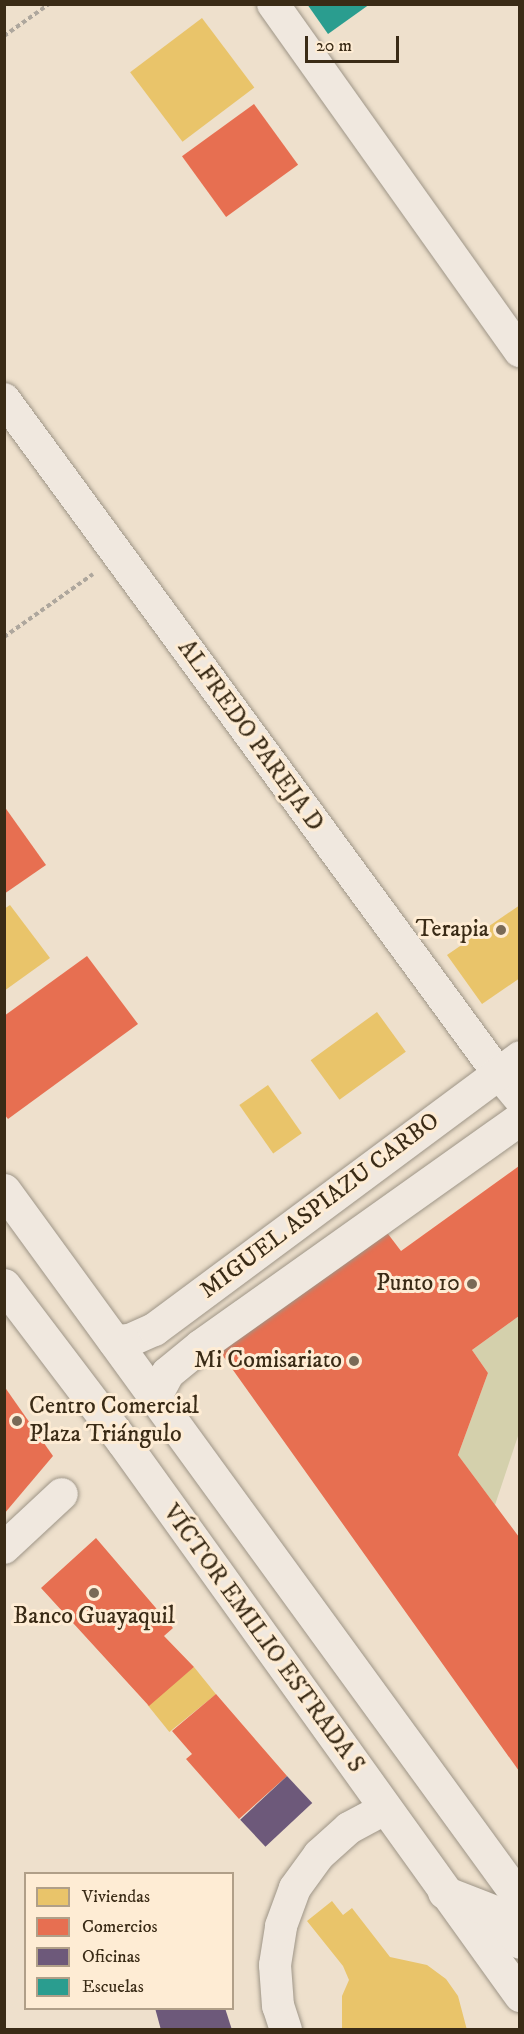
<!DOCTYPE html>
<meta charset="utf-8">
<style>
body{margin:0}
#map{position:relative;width:524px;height:2034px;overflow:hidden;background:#eee0cc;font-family:"IM FELL DW Pica",serif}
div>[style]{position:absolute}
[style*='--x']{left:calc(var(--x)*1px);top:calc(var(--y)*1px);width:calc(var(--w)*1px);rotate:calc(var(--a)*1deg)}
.green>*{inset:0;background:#d4d0ac}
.homes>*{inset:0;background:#e9c46a;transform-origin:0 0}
.shops>*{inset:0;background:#e76f51;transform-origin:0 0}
.offices>*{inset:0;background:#6d597a;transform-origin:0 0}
.schools>*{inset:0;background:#2a9d8f}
.path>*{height:4px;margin-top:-2px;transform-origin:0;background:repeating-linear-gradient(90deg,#aea79d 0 4.5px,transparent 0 7.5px)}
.roads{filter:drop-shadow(0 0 2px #9e9587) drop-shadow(0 0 2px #9e9587)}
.minor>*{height:32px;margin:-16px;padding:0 16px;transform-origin:16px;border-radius:16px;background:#f0e8df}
.tertiary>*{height:33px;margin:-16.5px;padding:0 16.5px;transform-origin:16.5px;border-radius:16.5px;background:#f0e8df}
.secondary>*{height:33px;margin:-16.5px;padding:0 16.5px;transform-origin:16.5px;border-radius:16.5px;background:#f0e8df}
.dots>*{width:16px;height:16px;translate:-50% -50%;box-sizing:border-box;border:3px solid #feecd4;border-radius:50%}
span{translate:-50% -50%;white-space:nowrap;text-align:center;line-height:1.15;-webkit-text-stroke:6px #feecd4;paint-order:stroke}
.street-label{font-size:24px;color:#3a2b16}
.poi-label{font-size:24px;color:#3a2b16}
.right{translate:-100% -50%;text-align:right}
.left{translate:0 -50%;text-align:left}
.frame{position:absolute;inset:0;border:6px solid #3a2b16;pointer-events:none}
.legend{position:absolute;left:24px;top:1872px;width:210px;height:138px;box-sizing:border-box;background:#feecd4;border:2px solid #b09f88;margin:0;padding:8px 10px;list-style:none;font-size:18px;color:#3a2b16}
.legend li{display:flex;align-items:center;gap:12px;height:30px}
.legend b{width:30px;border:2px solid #b09f88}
.scale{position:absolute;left:305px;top:36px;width:94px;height:27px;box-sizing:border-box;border:3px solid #3a2b16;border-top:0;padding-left:8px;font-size:18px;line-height:21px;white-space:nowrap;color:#3a2b16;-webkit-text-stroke:4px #feecd4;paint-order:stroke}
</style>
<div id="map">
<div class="green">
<div style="clip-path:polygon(519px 1316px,519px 1433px,495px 1505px,458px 1455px,488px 1373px,472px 1350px)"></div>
</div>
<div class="homes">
<div style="left:202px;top:18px;width:87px;height:90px;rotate:53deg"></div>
<div style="clip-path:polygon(10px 905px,50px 958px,4px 991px,4px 909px)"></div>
<div style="clip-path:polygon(520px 905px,520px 978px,482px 1004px,447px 955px)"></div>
<div style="left:377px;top:1012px;width:49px;height:82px;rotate:54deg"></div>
<div style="left:268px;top:1085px;width:59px;height:35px;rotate:55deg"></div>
<div style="left:194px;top:1667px;width:35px;height:60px;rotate:51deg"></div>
<div style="clip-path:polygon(332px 1901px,343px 1915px,352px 1908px,390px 1957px,427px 1965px,446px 1979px,458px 1996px,467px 2030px,342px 2030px,342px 1996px,349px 1980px,343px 1966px,307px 1921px)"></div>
</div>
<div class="shops">
<div style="left:254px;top:104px;width:75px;height:89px;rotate:54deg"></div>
<div style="clip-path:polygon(4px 806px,46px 865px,4px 894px)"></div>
<div style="clip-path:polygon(87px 956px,138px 1024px,8px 1119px,4px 1114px,4px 1016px)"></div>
<div style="clip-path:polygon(519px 1166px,519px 1316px,472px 1350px,488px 1373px,458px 1455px,519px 1537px,519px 1771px,218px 1349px,385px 1230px,401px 1251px)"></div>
<div style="clip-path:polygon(4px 1386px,53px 1456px,4px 1514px)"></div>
<div style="clip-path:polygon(96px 1538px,173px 1628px,164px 1636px,194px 1667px,149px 1706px,41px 1588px)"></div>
<div style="clip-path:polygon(216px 1694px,287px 1776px,239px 1819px,186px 1759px,192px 1754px,172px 1731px)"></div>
</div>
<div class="offices">
<div style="left:287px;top:1776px;width:37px;height:64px;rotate:47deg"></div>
<div style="clip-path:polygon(155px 2008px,225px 2008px,232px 2030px,161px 2030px)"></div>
</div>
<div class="schools">
<div style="clip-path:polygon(307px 4px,370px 4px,328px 34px)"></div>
</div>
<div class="path">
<div style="--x:4;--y:36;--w:55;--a:-35.4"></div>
<div style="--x:4;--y:637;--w:109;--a:-35.3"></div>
</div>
<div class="roads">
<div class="minor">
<div style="--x:273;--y:4;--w:426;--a:54.6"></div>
<div style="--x:4;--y:399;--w:836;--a:53.76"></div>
<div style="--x:498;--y:1073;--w:34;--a:50"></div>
<div style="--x:4;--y:1548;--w:79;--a:-43"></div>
<div style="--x:286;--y:2030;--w:25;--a:-108"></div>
<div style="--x:278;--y:2006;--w:41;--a:-94.2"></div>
<div style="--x:275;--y:1965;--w:39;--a:-81"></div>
<div style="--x:281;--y:1926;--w:40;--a:-69.8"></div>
<div style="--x:295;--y:1888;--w:41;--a:-54"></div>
<div style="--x:319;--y:1855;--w:40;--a:-42"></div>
<div style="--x:349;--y:1828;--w:40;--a:-28"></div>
</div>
<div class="tertiary">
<div style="--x:114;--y:1341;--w:15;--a:-4"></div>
<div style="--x:129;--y:1340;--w:27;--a:-24"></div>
<div style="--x:154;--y:1329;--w:456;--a:-36.6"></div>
<div style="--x:155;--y:1396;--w:26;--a:-62"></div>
<div style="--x:167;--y:1373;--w:43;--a:-39.3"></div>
<div style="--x:200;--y:1346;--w:392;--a:-35.4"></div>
</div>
<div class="secondary">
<div style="--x:4;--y:1190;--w:877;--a:53.95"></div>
<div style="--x:4;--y:1285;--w:197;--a:52.8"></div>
<div style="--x:123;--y:1442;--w:681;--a:54.33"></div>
<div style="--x:444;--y:1892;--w:55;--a:21.4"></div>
<div style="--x:495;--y:1912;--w:39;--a:50"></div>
</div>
</div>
<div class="dots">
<div style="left:501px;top:930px;background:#796a56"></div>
<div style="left:472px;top:1284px;background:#796a56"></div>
<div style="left:354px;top:1361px;background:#796a56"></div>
<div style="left:17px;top:1421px;background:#796a56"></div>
<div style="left:94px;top:1593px;background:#796a56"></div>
</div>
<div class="street-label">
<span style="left:250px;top:736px;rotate:54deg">ALFREDO PAREJA D</span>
<span style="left:320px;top:1206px;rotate:-37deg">MIGUEL ASPIAZU CARBO</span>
<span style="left:263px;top:1639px;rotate:54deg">VÍCTOR EMILIO ESTRADA S</span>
</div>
<div class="poi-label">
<span class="right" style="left:489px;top:930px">Terapia</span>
<span class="right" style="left:460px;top:1284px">Punto 10</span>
<span class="right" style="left:342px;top:1361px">Mi Comisariato</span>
<span class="left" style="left:29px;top:1421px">Centro Comercial<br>Plaza Triángulo</span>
<span style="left:94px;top:1617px">Banco Guayaquil</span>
</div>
<div class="frame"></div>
<ul class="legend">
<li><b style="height:16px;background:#e9c46a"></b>Viviendas</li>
<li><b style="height:16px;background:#e76f51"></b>Comercios</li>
<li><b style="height:16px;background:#6d597a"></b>Oficinas</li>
<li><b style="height:16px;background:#2a9d8f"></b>Escuelas</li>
</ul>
<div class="scale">20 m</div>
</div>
